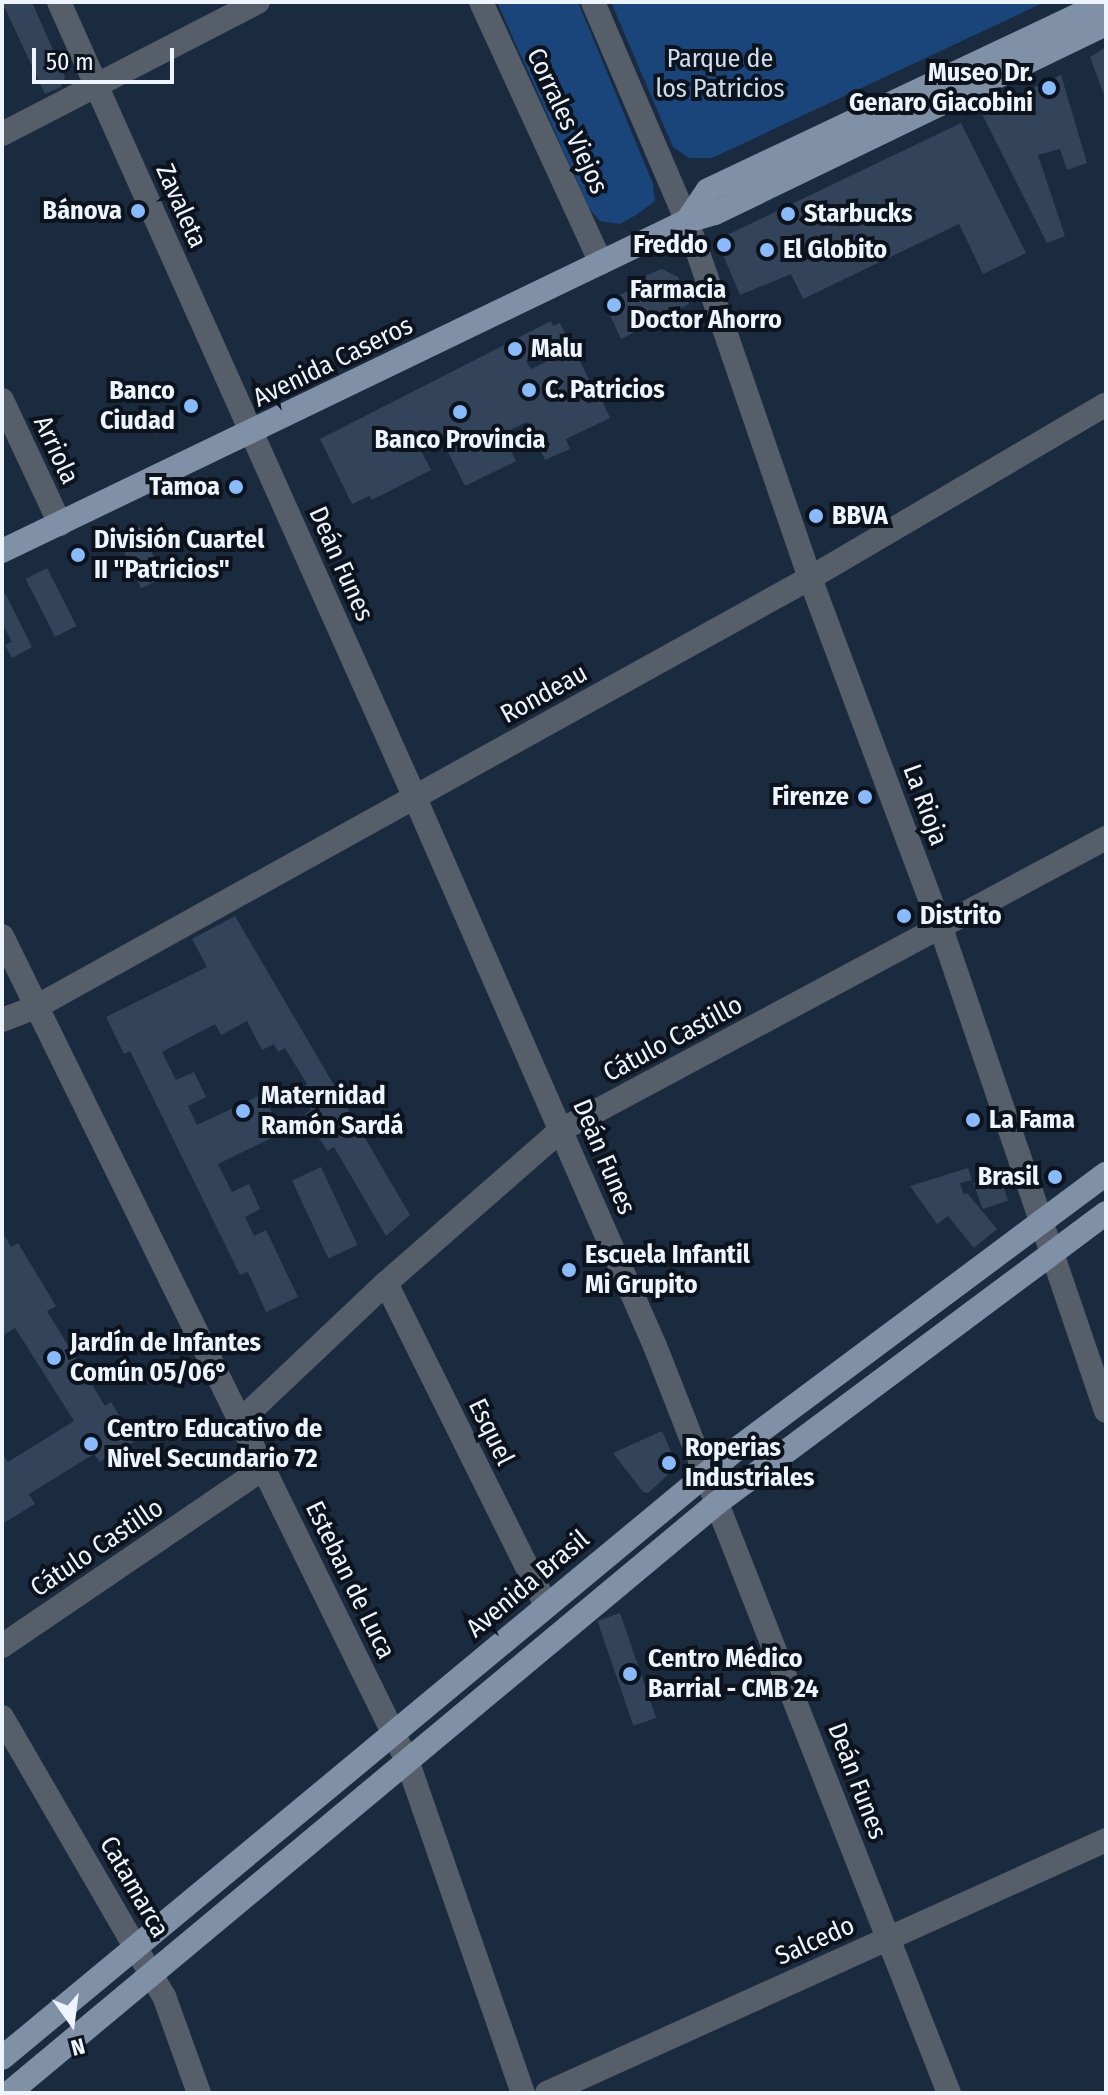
<!DOCTYPE html>
<meta charset="utf-8">
<style>
body{margin:0}
#map{position:relative;width:1108px;height:2095px;overflow:hidden;background:#1a2b40;font-family:"Fira Sans Condensed",sans-serif}
div>[style]{position:absolute}
[style*='--x']{left:calc(var(--x)*1px);top:calc(var(--y)*1px);width:calc(var(--w)*1px);rotate:calc(var(--a)*1deg)}
.green>*{inset:0;background:#19457a}
.building>*{inset:0;background:#32435a;transform-origin:0 0}
.minor>*{height:24px;margin:-12px;padding:0 12px;transform-origin:12px;border-radius:12px;background:#555e69}
.major>*{height:24px;margin:-12px;padding:0 12px;transform-origin:12px;border-radius:12px;background:#8091a7}
.dots>*{width:22px;height:22px;translate:-50% -50%;box-sizing:border-box;border:4px solid #0c131c;border-radius:50%}
span{translate:-50% -50%;white-space:nowrap;text-align:center;line-height:1.15;-webkit-text-stroke:8px #0c131c;paint-order:stroke}
.park-label{font-size:26px;color:#cfddf0}
.poi-label{font-size:26px;color:#edf4fc;font-weight:700}
.right{translate:-100% -50%;text-align:right}
.left{translate:0 -50%;text-align:left}
.street-label{font-size:26px;color:#edf4fc}
.frame{position:absolute;inset:0;border:4px solid #edf4fc;pointer-events:none}
.north{position:absolute;left:32px;top:1983px;width:80px;height:80px;-webkit-text-stroke:6px #0c131c;paint-order:stroke;rotate:166deg;font-size:22px;font-weight:700;line-height:32px;text-align:center;color:#edf4fc}
.north::after{content:'';display:block;margin:auto;width:28px;height:36px;background:#edf4fc;clip-path:polygon(50% 0,100% 100%,50% 72%,0 100%)}
.scale{position:absolute;left:32px;top:48px;width:142px;height:36px;box-sizing:border-box;border:4px solid #edf4fc;border-top:0;padding-left:10px;font-size:24px;line-height:28px;white-space:nowrap;color:#edf4fc;-webkit-text-stroke:6px #0c131c;paint-order:stroke}
</style>
<div id="map">
<div class="green">
<div style="clip-path:polygon(497px 2px,578px 2px,653px 184px,655px 201px,636px 215px,620px 224px,600px 221px,589px 208px)"></div>
<div style="clip-path:polygon(611px 2px,1045px 2px,712px 158px,689px 158px,673px 147px)"></div>
</div>
<div class="building">
<div style="clip-path:polygon(2px 2px,32px 2px,65px 77px,61px 87px,45px 94px)"></div>
<div style="clip-path:polygon(1106px 47px,1106px 100px,1090px 57px)"></div>
<div style="clip-path:polygon(1061px 75px,1087px 163px,1067px 170px,1060px 149px,1038px 155px,1065px 236px,1047px 243px,981px 112px)"></div>
<div style="clip-path:polygon(961px 123px,1026px 253px,983px 274px,959px 224px,803px 299px,791px 274px,740px 295px,721px 250px,725px 236px)"></div>
<div style="clip-path:polygon(662px 269px,678px 277px,689px 304px,621px 339px,604px 302px,637px 287px,635px 280px)"></div>
<div style="clip-path:polygon(evenodd,551px 321px,553px 326px,560px 323px,567px 337px,558px 341px,566px 355px,575px 351px,591px 384px,581px 389px,588px 404px,601px 398px,610px 418px,566px 439px,570px 449px,545px 460px,527px 422px,502px 434px,516px 461px,465px 486px,441px 438px,420px 449px,431px 470px,372px 500px,369px 496px,352px 504px,320px 439px,551px 321px,542px 353px,546px 362px,531px 369px,526px 361px,542px 353px)"></div>
<div style="left:140px;top:527px;width:56px;height:25px;rotate:65deg"></div>
<div style="left:47px;top:568px;width:65px;height:24px;rotate:63deg"></div>
<div style="clip-path:polygon(5px 593px,32px 647px,12px 658px,5px 645px,12px 642px,2px 623px,2px 595px)"></div>
<div style="clip-path:polygon(235px 916px,410px 1215px,386px 1236px,334px 1147px,327px 1151px,305px 1114px,311px 1110px,298px 1090px,307px 1084px,285px 1048px,278px 1052px,274px 1044px,262px 1050px,247px 1021px,221px 1035px,215px 1024px,162px 1052px,176px 1080px,194px 1072px,206px 1097px,188px 1106px,197px 1125px,263px 1094px,282px 1133px,218px 1164px,232px 1192px,249px 1184px,260px 1209px,245px 1217px,254px 1236px,266px 1230px,298px 1297px,266px 1312px,248px 1272px,240px 1275px,130px 1051px,124px 1054px,106px 1017px,207px 967px,192px 939px)"></div>
<div style="left:321px;top:1167px;width:86px;height:32px;rotate:65deg"></div>
<div style="clip-path:polygon(968px 1168px,972px 1180px,960px 1183px,964px 1195px,967px 1193px,997px 1229px,974px 1248px,948px 1216px,937px 1224px,910px 1186px)"></div>
<div style="left:999px;top:1174px;width:28px;height:27px;rotate:71deg"></div>
<div style="clip-path:polygon(2px 1231px,11px 1247px,18px 1243px,56px 1306px,47px 1311px,105px 1406px,111px 1402px,135px 1441px,100px 1462px,94px 1454px,29px 1494px,35px 1504px,2px 1524px,2px 1454px,8px 1462px,74px 1421px,15px 1328px,2px 1336px)"></div>
<div style="clip-path:polygon(662px 1431px,676px 1463px,673px 1470px,648px 1493px,643px 1492px,613px 1453px)"></div>
<div style="left:620px;top:1613px;width:111px;height:24px;rotate:71deg"></div>
</div>
<div class="minor">
<div style="--x:59;--y:2;--w:872;--a:65.9"></div>
<div style="--x:415;--y:798;--w:598;--a:66.35"></div>
<div style="--x:655;--y:1346;--w:803;--a:68.52"></div>
<div style="--x:481;--y:2;--w:287;--a:65.3"></div>
<div style="--x:593;--y:2;--w:238;--a:66.8"></div>
<div style="--x:687;--y:221;--w:378;--a:71"></div>
<div style="--x:810;--y:578;--w:374;--a:69.5"></div>
<div style="--x:941;--y:928;--w:510;--a:71.14"></div>
<div style="--x:2;--y:134;--w:288;--a:-27.3"></div>
<div style="--x:2;--y:400;--w:137;--a:64.9"></div>
<div style="--x:2;--y:936;--w:921;--a:63.85"></div>
<div style="--x:408;--y:1763;--w:349;--a:70.8"></div>
<div style="--x:2;--y:1020;--w:36;--a:-21"></div>
<div style="--x:36;--y:1007;--w:885;--a:-29"></div>
<div style="--x:810;--y:578;--w:343;--a:-30.4"></div>
<div style="--x:386;--y:1283;--w:360;--a:63.6"></div>
<div style="--x:241;--y:1420;--w:199;--a:-43.4"></div>
<div style="--x:386;--y:1283;--w:232;--a:-41.2"></div>
<div style="--x:561;--y:1130;--w:618;--a:-28.18"></div>
<div style="--x:2;--y:1646;--w:317;--a:-34.2"></div>
<div style="--x:2;--y:1717;--w:323;--a:59.9"></div>
<div style="--x:164;--y:1996;--w:103;--a:70.2"></div>
<div style="--x:547;--y:2093;--w:614;--a:-24.35"></div>
</div>
<div class="major">
<div style="--x:687;--y:221;--w:37;--a:-56"></div>
<div style="--x:708;--y:190;--w:439;--a:-25.3"></div>
<div style="--x:2;--y:551;--w:760;--a:-25.72"></div>
<div style="--x:687;--y:221;--w:29;--a:-16"></div>
<div style="--x:715;--y:213;--w:434;--a:-25.8"></div>
<div style="--x:2;--y:2058;--w:951;--a:-39.67"></div>
<div style="--x:734;--y:1451;--w:464;--a:-36.7"></div>
<div style="--x:9;--y:2093;--w:922;--a:-39.81"></div>
<div style="--x:717;--y:1503;--w:485;--a:-36.7"></div>
</div>
<div class="dots">
<div style="left:1049px;top:88px;background:#88bafc"></div>
<div style="left:138px;top:211px;background:#88bafc"></div>
<div style="left:788px;top:214px;background:#88bafc"></div>
<div style="left:724px;top:245px;background:#88bafc"></div>
<div style="left:767px;top:250px;background:#88bafc"></div>
<div style="left:614px;top:305px;background:#88bafc"></div>
<div style="left:515px;top:349px;background:#88bafc"></div>
<div style="left:529px;top:390px;background:#88bafc"></div>
<div style="left:191px;top:406px;background:#88bafc"></div>
<div style="left:460px;top:412px;background:#88bafc"></div>
<div style="left:236px;top:487px;background:#88bafc"></div>
<div style="left:816px;top:516px;background:#88bafc"></div>
<div style="left:78px;top:555px;background:#88bafc"></div>
<div style="left:865px;top:797px;background:#88bafc"></div>
<div style="left:904px;top:916px;background:#88bafc"></div>
<div style="left:243px;top:1111px;background:#88bafc"></div>
<div style="left:973px;top:1120px;background:#88bafc"></div>
<div style="left:1055px;top:1177px;background:#88bafc"></div>
<div style="left:569px;top:1270px;background:#88bafc"></div>
<div style="left:54px;top:1358px;background:#88bafc"></div>
<div style="left:91px;top:1444px;background:#88bafc"></div>
<div style="left:669px;top:1463px;background:#88bafc"></div>
<div style="left:630px;top:1674px;background:#88bafc"></div>
</div>
<div class="park-label">
<span style="left:720px;top:74px">Parque de<br>los Patricios</span>
</div>
<div class="poi-label">
<span class="right" style="left:1033px;top:88px">Museo Dr.<br>Genaro Giacobini</span>
<span class="right" style="left:122px;top:211px">Bánova</span>
<span class="left" style="left:804px;top:214px">Starbucks</span>
<span class="right" style="left:708px;top:245px">Freddo</span>
<span class="left" style="left:783px;top:250px">El Globito</span>
<span class="left" style="left:630px;top:305px">Farmacia<br>Doctor Ahorro</span>
<span class="left" style="left:531px;top:349px">Malu</span>
<span class="left" style="left:545px;top:390px">C. Patricios</span>
<span class="right" style="left:175px;top:406px">Banco<br>Ciudad</span>
<span style="left:460px;top:440px">Banco Provincia</span>
<span class="right" style="left:220px;top:487px">Tamoa</span>
<span class="left" style="left:832px;top:516px">BBVA</span>
<span class="left" style="left:94px;top:555px">División Cuartel<br>II "Patricios"</span>
<span class="right" style="left:849px;top:797px">Firenze</span>
<span class="left" style="left:920px;top:916px">Distrito</span>
<span class="left" style="left:261px;top:1111px">Maternidad<br>Ramón Sardá</span>
<span class="left" style="left:989px;top:1120px">La Fama</span>
<span class="right" style="left:1039px;top:1177px">Brasil</span>
<span class="left" style="left:585px;top:1270px">Escuela Infantil<br>Mi Grupito</span>
<span class="left" style="left:70px;top:1358px">Jardín de Infantes<br>Común 05/06°</span>
<span class="left" style="left:107px;top:1444px">Centro Educativo de<br>Nivel Secundario 72</span>
<span class="left" style="left:685px;top:1463px">Roperias<br>Industriales</span>
<span class="left" style="left:648px;top:1674px">Centro Médico<br>Barrial - CMB 24</span>
</div>
<div class="street-label">
<span style="left:567px;top:121px;rotate:65deg">Corrales Viejos</span>
<span style="left:181px;top:206px;rotate:66deg">Zavaleta</span>
<span style="left:333px;top:362px;rotate:-26deg">Avenida Caseros</span>
<span style="left:56px;top:450px;rotate:65deg">Arriola</span>
<span style="left:341px;top:564px;rotate:66deg">Deán Funes</span>
<span style="left:544px;top:694px;rotate:-29deg">Rondeau</span>
<span style="left:925px;top:805px;rotate:70deg">La Rioja</span>
<span style="left:673px;top:1039px;rotate:-28deg">Cátulo Castillo</span>
<span style="left:604px;top:1157px;rotate:67deg">Deán Funes</span>
<span style="left:491px;top:1432px;rotate:64deg">Esquel</span>
<span style="left:97px;top:1548px;rotate:-34deg">Cátulo Castillo</span>
<span style="left:350px;top:1580px;rotate:64deg">Esteban de Luca</span>
<span style="left:528px;top:1584px;rotate:-40deg">Avenida Brasil</span>
<span style="left:857px;top:1781px;rotate:69deg">Deán Funes</span>
<span style="left:134px;top:1887px;rotate:60deg">Catamarca</span>
<span style="left:815px;top:1941px;rotate:-24deg">Salcedo</span>
</div>
<div class="frame"></div>
<div class="north">N</div>
<div class="scale">50 m</div>
</div>
